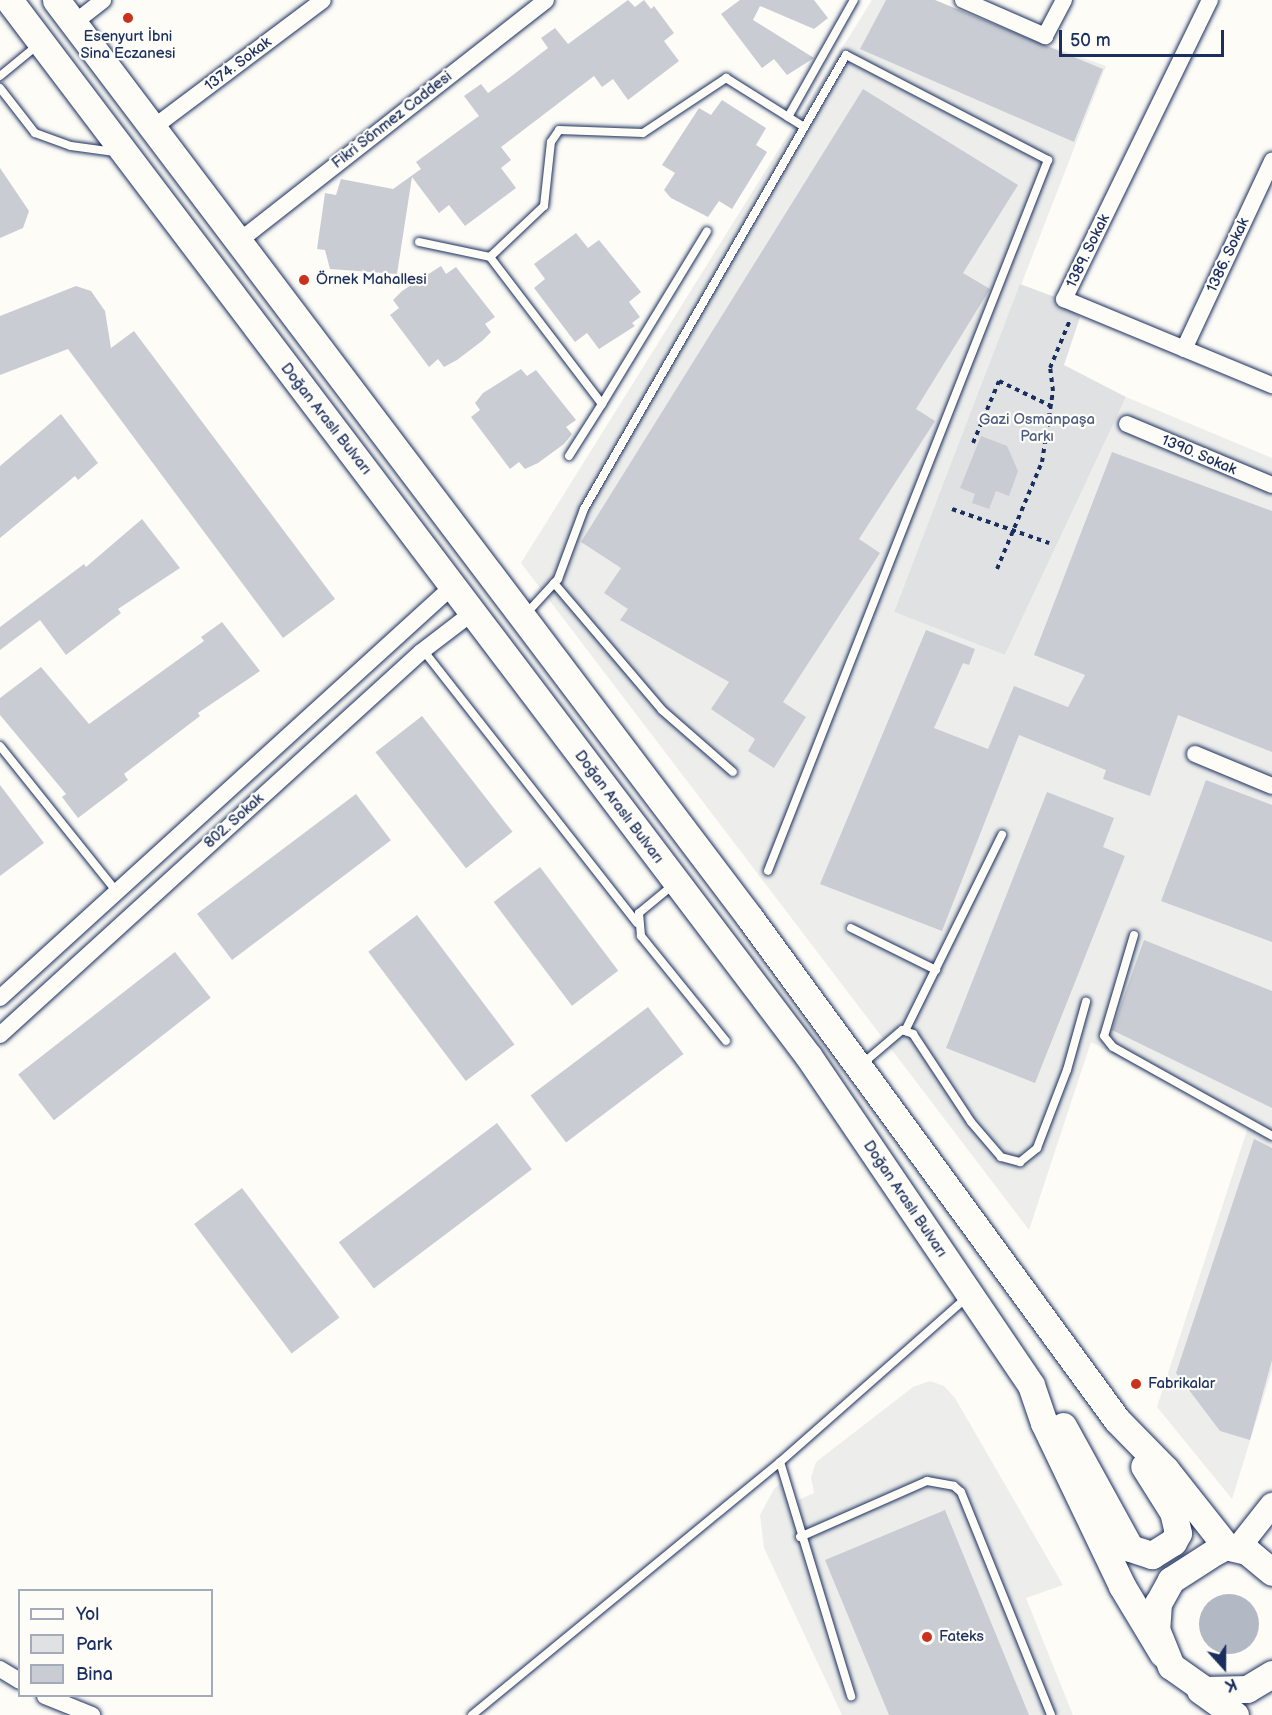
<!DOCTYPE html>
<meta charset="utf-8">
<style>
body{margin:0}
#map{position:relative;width:1272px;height:1715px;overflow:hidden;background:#fdfcf7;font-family:"Balsamiq Sans",sans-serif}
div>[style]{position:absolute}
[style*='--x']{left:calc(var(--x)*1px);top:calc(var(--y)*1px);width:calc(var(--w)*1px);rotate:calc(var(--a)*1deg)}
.built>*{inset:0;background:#edeeec}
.green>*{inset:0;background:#e0e1e3}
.water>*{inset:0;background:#b3b8c5}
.round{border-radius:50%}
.building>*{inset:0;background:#c9ccd3;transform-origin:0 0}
.path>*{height:4px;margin-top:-2px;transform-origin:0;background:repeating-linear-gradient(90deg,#1b2f5e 0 4.5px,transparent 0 9px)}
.roads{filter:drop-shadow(0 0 2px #1b2f5e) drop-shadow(0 0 2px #1b2f5e)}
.lane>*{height:8px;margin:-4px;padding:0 4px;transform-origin:4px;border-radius:4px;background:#fdfcf7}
.street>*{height:16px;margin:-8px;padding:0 8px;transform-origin:8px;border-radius:8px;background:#fdfcf7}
.secondary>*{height:24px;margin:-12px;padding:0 12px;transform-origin:12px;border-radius:12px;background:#fdfcf7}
.primary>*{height:27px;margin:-13.5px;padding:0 13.5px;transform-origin:13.5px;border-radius:13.5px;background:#fdfcf7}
.dots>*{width:16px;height:16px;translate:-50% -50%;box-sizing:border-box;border:3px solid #fdfcf7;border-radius:50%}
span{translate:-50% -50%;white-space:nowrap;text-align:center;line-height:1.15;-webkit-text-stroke:4.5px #fdfcf7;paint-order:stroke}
.poi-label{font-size:15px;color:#1b2f5e}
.left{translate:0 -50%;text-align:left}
.street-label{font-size:15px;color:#1b2f5e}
.park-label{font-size:15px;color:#4c5c7f}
.legend{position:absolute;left:18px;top:1589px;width:195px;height:108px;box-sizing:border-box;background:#fdfcf7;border:2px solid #a3aaba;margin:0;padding:8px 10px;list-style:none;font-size:18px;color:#1b2f5e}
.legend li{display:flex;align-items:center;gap:12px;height:30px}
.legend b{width:30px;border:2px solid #a3aaba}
.north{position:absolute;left:1194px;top:1637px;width:60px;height:60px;-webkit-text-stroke:4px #fdfcf7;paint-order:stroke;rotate:159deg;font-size:16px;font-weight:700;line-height:24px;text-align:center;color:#1b2f5e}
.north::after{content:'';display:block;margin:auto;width:21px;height:27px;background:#1b2f5e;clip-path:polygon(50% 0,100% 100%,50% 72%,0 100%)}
.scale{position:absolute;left:1059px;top:30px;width:165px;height:27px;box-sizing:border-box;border:3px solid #1b2f5e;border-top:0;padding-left:8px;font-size:18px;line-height:21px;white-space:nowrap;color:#1b2f5e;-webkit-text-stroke:4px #fdfcf7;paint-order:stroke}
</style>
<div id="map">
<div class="built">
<div style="clip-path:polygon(872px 0,922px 0,1106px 66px,894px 612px,1005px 655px,1126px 397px,1272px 458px,1272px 1370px,1232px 1499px,1157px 1407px,1248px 1127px,1091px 1042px,1029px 1230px,521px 563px)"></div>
<div style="clip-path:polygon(930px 1381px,944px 1386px,955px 1398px,1063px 1585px,1026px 1598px,1073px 1715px,842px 1715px,764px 1548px,760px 1515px,774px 1489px,782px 1482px,796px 1501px,814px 1493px,811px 1477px,816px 1462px,913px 1387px)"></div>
</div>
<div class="green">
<div style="clip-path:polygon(1020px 284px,1055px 297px,1080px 317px,1064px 365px,1126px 397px,1005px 655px,894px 612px)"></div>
</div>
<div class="water">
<div class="round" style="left:1199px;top:1594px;width:60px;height:60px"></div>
</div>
<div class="building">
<div style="clip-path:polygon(628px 0,635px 7px,644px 0,651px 9px,654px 6px,674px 33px,664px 41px,679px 61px,628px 100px,613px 79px,602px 87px,594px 76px,501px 147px,511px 160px,501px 168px,516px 188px,465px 226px,449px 205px,439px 213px,412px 177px,397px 274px,330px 269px,325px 250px,317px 249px,325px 193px,336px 195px,341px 179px,393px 189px,421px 169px,416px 162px,479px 116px,464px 96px,481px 84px,488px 93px,509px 78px,548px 48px,541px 38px,555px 28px,568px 44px)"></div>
<div style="clip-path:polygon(740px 0,814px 0,828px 18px,814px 29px,760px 6px,753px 20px,814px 58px,787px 75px,774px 59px,762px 68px,721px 14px)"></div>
<div style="clip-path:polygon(886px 0,935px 0,1103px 69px,1074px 142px,860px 49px)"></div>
<div style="clip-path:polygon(863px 89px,1018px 185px,963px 273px,990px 289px,916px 409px,935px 421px,859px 539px,880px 553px,783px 702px,806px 717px,774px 768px,748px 751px,755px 739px,711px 709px,729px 682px,620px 620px,628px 609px,604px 593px,621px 568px,581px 542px)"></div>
<div style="clip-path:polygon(722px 100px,766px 128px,756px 145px,767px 152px,732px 209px,719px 201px,708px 217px,671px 198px,664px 190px,675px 173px,662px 165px,699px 108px,711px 115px)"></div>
<div style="clip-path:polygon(0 168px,29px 211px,23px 228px,0 238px)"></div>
<div style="clip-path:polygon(576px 233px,588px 248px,599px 240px,641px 292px,629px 302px,640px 317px,632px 323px,635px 326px,599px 349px,587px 333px,575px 342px,534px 288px,545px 279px,534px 264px)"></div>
<div style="clip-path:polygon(441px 266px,446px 274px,456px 267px,495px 317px,485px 324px,491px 332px,482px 341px,457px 360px,444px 367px,438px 359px,429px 367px,390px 315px,399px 308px,393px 300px,402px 291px)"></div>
<div style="clip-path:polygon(76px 286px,91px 291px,105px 311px,111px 348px,134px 331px,335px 599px,283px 638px,68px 349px,0 375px,0 316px)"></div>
<div style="clip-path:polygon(521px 369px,527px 376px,536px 370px,576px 420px,566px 427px,572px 434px,564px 444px,538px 463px,525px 469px,519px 462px,510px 469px,471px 417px,480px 410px,475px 403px,483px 393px)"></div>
<div style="clip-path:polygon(61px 414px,98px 463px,78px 480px,75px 476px,0 538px,0 466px)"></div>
<div style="clip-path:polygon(981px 436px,1007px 446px,1018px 471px,1009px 496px,996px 491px,989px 509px,972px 503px,975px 494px,960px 488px)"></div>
<div style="clip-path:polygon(1112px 452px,1272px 511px,1272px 752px,1178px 715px,1150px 796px,1103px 779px,1106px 770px,1019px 735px,942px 931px,820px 884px,926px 630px,975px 649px,969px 665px,963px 663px,934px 728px,988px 749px,1014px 686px,1068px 707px,1085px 675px,1034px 655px)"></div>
<div style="clip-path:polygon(142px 519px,180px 568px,118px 609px,121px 613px,66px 655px,40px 620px,0 650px,0 627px,84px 564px,86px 567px)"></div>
<div style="clip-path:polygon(222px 622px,260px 671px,198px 713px,200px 716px,124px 774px,128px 780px,78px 818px,62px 797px,66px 794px,0 715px,0 698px,41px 667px,89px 724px,204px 641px,201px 637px)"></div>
<div style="left:422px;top:716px;width:147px;height:59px;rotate:52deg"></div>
<div style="clip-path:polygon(1206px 780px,1272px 805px,1272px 942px,1161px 901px)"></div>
<div style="clip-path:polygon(0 785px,44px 843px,0 876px)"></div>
<div style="clip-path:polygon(1047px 792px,1114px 818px,1103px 847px,1125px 856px,1035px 1083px,946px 1048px)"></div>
<div style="left:356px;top:794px;width:58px;height:199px;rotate:53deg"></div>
<div style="left:540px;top:867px;width:130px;height:58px;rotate:53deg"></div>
<div style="left:417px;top:915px;width:162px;height:61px;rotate:53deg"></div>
<div style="clip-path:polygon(1144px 940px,1272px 991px,1272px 1108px,1112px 1030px)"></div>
<div style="left:175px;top:952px;width:58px;height:199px;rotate:52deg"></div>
<div style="left:648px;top:1007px;width:59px;height:147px;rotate:53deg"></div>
<div style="left:497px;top:1123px;width:58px;height:198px;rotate:53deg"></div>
<div style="clip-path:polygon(1254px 1139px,1272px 1148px,1272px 1360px,1250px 1440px,1220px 1431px,1176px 1373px)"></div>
<div style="left:242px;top:1188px;width:162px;height:60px;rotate:53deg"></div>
<div style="clip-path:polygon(945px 1510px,1029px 1715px,889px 1715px,825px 1560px)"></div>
</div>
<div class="path">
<div style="--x:973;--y:443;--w:67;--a:-67.2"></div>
<div style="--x:999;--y:381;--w:58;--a:25.7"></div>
<div style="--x:952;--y:509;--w:103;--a:19.3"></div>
<div style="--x:997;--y:569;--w:116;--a:-67.2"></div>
<div style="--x:1042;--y:462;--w:72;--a:-81.2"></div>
<div style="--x:1053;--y:391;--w:23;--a:-97"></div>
<div style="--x:1050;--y:368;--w:52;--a:-67.4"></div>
</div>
<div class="roads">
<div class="lane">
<div style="--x:0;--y:76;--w:50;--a:-39.4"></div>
<div style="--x:0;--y:88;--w:57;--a:52.1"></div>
<div style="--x:35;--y:133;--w:38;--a:20"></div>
<div style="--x:71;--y:146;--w:44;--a:7.8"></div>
<div style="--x:788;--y:117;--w:134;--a:-60.6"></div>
<div style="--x:419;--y:242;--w:73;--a:11.9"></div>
<div style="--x:602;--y:404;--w:202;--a:-58.7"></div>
<div style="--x:569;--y:456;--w:62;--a:-57.6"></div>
<div style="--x:602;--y:404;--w:185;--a:-127.3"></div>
<div style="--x:490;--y:257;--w:74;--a:-43.4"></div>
<div style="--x:544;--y:206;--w:64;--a:-83.8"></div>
<div style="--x:551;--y:142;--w:14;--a:-56"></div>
<div style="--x:559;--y:130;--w:84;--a:2"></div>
<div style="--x:643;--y:133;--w:100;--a:-33.5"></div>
<div style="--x:726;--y:78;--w:92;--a:32.1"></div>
<div style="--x:554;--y:583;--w:167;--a:49.6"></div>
<div style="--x:662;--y:710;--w:94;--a:41.1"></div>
<div style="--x:525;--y:615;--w:49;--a:-47.5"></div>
<div style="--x:558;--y:579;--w:75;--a:-69.6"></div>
<div style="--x:584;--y:509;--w:524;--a:-60.01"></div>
<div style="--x:846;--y:55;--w:228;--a:27.5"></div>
<div style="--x:1048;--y:160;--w:764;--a:111.5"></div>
<div style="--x:423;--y:650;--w:347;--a:51.9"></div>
<div style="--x:0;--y:746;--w:187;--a:51.3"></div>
<div style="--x:673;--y:885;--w:44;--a:140.5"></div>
<div style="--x:639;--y:913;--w:23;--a:85"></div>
<div style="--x:641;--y:936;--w:135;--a:51"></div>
<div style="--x:851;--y:928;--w:95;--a:26.3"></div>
<div style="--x:1134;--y:935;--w:105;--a:106.5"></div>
<div style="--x:1104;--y:1036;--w:14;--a:51"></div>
<div style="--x:1113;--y:1047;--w:182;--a:29.2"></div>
<div style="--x:905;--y:1031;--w:219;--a:-63.7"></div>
<div style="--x:861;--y:1065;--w:54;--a:-40.5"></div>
<div style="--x:902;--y:1030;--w:12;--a:20"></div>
<div style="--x:913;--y:1034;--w:105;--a:56.6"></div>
<div style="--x:971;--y:1122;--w:46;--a:49.4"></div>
<div style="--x:1001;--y:1157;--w:20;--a:15"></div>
<div style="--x:1020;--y:1162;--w:22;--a:-39"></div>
<div style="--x:1037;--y:1148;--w:84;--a:-69"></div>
<div style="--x:1067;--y:1070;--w:71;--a:-74.4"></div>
<div style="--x:780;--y:1462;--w:245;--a:73.1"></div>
<div style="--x:800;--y:1537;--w:139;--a:-23.8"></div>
<div style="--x:927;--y:1481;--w:27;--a:10"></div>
<div style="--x:954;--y:1486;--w:9;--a:41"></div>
<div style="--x:961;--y:1492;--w:240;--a:68"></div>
<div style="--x:472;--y:1715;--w:399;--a:-39.4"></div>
<div style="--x:780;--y:1462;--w:249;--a:-41.4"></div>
</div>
<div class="street">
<div style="--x:963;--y:0;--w:90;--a:23.7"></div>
<div style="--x:1045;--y:36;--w:41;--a:-62.2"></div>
<div style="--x:1210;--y:0;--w:333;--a:116"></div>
<div style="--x:1064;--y:299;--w:225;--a:22.5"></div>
<div style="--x:74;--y:23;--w:37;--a:-38"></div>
<div style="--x:154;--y:127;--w:211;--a:-36.9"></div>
<div style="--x:239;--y:241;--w:390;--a:-38.1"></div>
<div style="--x:1184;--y:349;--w:208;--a:-64.9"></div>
<div style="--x:1127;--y:424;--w:157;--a:22.8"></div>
<div style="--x:1195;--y:754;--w:83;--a:22.6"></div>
<div style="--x:0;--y:998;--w:612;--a:-42.29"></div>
<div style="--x:0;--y:1035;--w:569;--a:-42.29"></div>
<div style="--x:421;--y:652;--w:64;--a:-37.4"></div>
<div style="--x:0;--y:1669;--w:23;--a:31"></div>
<div style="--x:45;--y:1696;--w:51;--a:22"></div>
</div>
<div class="secondary">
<div style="--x:1238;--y:1548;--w:55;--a:-51.7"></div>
</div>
<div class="primary">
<div style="--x:9;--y:0;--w:1326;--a:52.88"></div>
<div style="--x:809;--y:1057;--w:396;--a:55.9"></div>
<div style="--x:1031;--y:1385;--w:40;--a:71.1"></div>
<div style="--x:1044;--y:1423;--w:181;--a:64.4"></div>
<div style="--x:1122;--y:1586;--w:79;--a:58.9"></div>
<div style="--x:56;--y:0;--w:1151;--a:52.91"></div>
<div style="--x:750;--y:918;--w:622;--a:53.83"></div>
<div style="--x:1117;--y:1420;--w:70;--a:45.6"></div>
<div style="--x:1166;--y:1470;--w:97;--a:51.7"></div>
<div style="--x:1063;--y:1426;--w:139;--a:61.2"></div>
<div style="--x:1130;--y:1548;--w:23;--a:18"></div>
<div style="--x:1152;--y:1555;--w:25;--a:-32"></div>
<div style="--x:1173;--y:1542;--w:10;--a:-61"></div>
<div style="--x:1178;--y:1533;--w:22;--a:-103"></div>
<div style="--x:1173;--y:1512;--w:54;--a:-122.2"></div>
<div style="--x:1272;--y:1572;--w:33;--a:-140"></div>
<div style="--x:1247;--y:1551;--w:22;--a:-167"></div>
<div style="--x:1226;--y:1546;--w:11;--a:153"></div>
<div style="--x:1216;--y:1551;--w:54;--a:147.2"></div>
<div style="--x:1171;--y:1580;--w:26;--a:119"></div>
<div style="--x:1158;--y:1603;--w:26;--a:94"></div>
<div style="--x:1156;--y:1629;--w:40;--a:68"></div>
<div style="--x:1171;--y:1666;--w:42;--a:35.2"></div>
<div style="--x:1205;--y:1690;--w:42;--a:-1.4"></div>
<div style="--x:1247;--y:1689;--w:29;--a:-31"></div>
<div style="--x:1200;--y:1690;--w:43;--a:35.5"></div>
</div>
</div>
<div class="dots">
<div style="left:128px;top:18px;background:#c8321e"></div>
<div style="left:304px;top:280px;background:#c8321e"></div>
<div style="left:1136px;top:1384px;background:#c8321e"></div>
<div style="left:927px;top:1637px;background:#c8321e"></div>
</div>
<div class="poi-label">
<span style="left:128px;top:45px">Esenyurt İbni<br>Sina Eczanesi</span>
<span class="left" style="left:316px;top:280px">Örnek Mahallesi</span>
<span class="left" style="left:1148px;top:1384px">Fabrikalar</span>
<span class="left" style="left:939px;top:1637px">Fateks</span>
</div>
<div class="street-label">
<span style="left:238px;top:64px;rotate:-37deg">1374. Sokak</span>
<span style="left:392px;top:120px;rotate:-38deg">Fikri Sönmez Caddesi</span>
<span style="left:1088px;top:251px;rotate:-64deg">1389. Sokak</span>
<span style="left:1228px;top:255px;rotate:-65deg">1386. Sokak</span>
<span style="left:326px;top:419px;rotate:52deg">Doğan Araslı Bulvarı</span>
<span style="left:1199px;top:455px;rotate:23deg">1390. Sokak</span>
<span style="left:619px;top:807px;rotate:53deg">Doğan Araslı Bulvarı</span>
<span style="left:234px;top:821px;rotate:-42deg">802. Sokak</span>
<span style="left:905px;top:1199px;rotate:56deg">Doğan Araslı Bulvarı</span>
</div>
<div class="park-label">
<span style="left:1037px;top:428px">Gazi Osmanpaşa<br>Parkı</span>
</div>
<ul class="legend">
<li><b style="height:8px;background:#fdfcf7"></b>Yol</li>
<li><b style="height:16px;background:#e0e1e3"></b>Park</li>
<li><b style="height:16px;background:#c9ccd3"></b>Bina</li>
</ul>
<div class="north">K</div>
<div class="scale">50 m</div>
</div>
